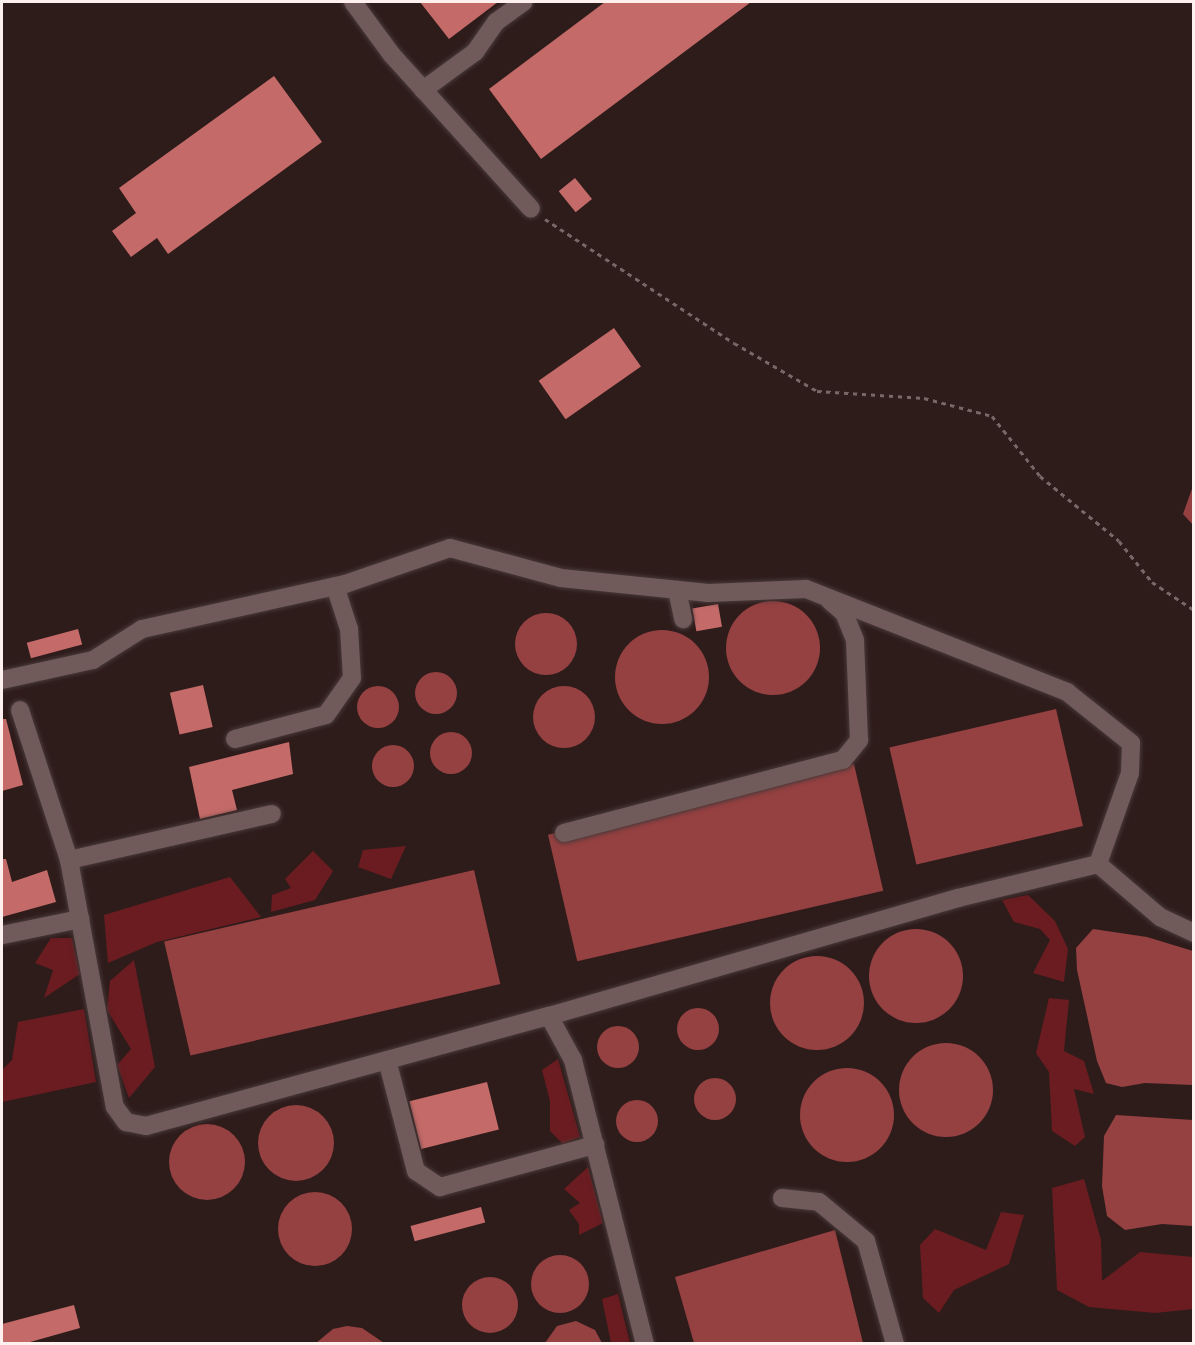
<!DOCTYPE html>
<style>
body{margin:0}
#map{position:relative;width:1195px;height:1345px;overflow:hidden;background:#2e1c1b;font-family:"DejaVu Sans",sans-serif}
div>[style]{position:absolute}
[style*='--x']{left:calc(var(--x)*1px);top:calc(var(--y)*1px);width:calc(var(--w)*1px);rotate:calc(var(--a)*1deg)}
.green>*{inset:0;background:#6a1c20}
.water>*{inset:0;background:#954041;transform-origin:0 0}
.round{border-radius:50%}
.building>*{inset:0;background:#c46b69;transform-origin:0 0}
.path>*{height:3px;margin-top:-1.5px;transform-origin:0;background:repeating-linear-gradient(90deg,#776766 0 4.5px,transparent 0 9px)}
.roads{filter:drop-shadow(0 0 2px #483939) drop-shadow(0 0 2px #483939)}
.minor>*{height:18px;margin:-9px;padding:0 9px;transform-origin:9px;border-radius:9px;background:#715b5a}
span{translate:-50% -50%;white-space:nowrap;text-align:center;line-height:1.15;-webkit-text-stroke:4.5px #2e1c1b;paint-order:stroke}
.frame{position:absolute;inset:0;border:3px solid #fdf0ef;pointer-events:none}
</style>
<div id="map">
<div class="green">
<div style="clip-path:polygon(406px 846px,391px 879px,358px 867px,363px 850px)"></div>
<div style="clip-path:polygon(313px 851px,333px 871px,315px 900px,271px 912px,272px 895px,291px 888px,285px 879px)"></div>
<div style="clip-path:polygon(230px 877px,261px 917px,157px 942px,108px 963px,104px 915px)"></div>
<div style="clip-path:polygon(1028px 895px,1055px 921px,1068px 949px,1064px 982px,1033px 973px,1050px 940px,1040px 929px,1014px 922px,1002px 900px)"></div>
<div style="clip-path:polygon(51px 938px,72px 938px,80px 974px,44px 998px,53px 970px,35px 963px)"></div>
<div style="clip-path:polygon(134px 960px,155px 1067px,129px 1098px,117px 1065px,131px 1049px,107px 1010px,110px 981px)"></div>
<div style="clip-path:polygon(1049px 998px,1069px 1000px,1064px 1051px,1084px 1061px,1094px 1094px,1074px 1089px,1085px 1137px,1075px 1146px,1052px 1131px,1049px 1072px,1036px 1053px)"></div>
<div style="clip-path:polygon(84px 1009px,96px 1082px,2px 1102px,2px 1070px,12px 1060px,18px 1022px)"></div>
<div style="clip-path:polygon(558px 1059px,580px 1137px,563px 1144px,550px 1131px,550px 1101px,542px 1070px)"></div>
<div style="clip-path:polygon(588px 1167px,603px 1223px,579px 1235px,579px 1224px,569px 1210px,580px 1203px,564px 1189px)"></div>
<div style="clip-path:polygon(1084px 1179px,1101px 1240px,1102px 1281px,1140px 1252px,1193px 1257px,1193px 1309px,1155px 1313px,1089px 1307px,1057px 1290px,1052px 1188px)"></div>
<div style="clip-path:polygon(1001px 1212px,1024px 1215px,1009px 1264px,954px 1290px,939px 1313px,923px 1298px,920px 1245px,935px 1229px,986px 1250px)"></div>
<div style="clip-path:polygon(618px 1294px,630px 1343px,611px 1343px,602px 1299px)"></div>
</div>
<div class="water">
<div style="clip-path:polygon(1193px 486px,1194px 486px,1193px 525px,1183px 514px)"></div>
<div class="round" style="left:726px;top:601px;width:94px;height:94px"></div>
<div class="round" style="left:515px;top:613px;width:62px;height:62px"></div>
<div class="round" style="left:615px;top:630px;width:94px;height:94px"></div>
<div class="round" style="left:415px;top:672px;width:42px;height:42px"></div>
<div class="round" style="left:533px;top:686px;width:62px;height:62px"></div>
<div class="round" style="left:357px;top:686px;width:42px;height:42px"></div>
<div style="left:1056px;top:709px;width:120px;height:171px;rotate:77deg"></div>
<div class="round" style="left:430px;top:732px;width:42px;height:42px"></div>
<div class="round" style="left:372px;top:745px;width:42px;height:42px"></div>
<div style="left:854px;top:764px;width:130px;height:314px;rotate:77deg"></div>
<div style="left:474px;top:870px;width:117px;height:318px;rotate:77deg"></div>
<div style="clip-path:polygon(1093px 929px,1147px 937px,1193px 951px,1193px 1085px,1145px 1083px,1122px 1087px,1106px 1083px,1097px 1061px,1077px 970px,1076px 948px)"></div>
<div class="round" style="left:869px;top:929px;width:94px;height:94px"></div>
<div class="round" style="left:770px;top:956px;width:94px;height:94px"></div>
<div class="round" style="left:677px;top:1008px;width:42px;height:42px"></div>
<div class="round" style="left:597px;top:1026px;width:42px;height:42px"></div>
<div class="round" style="left:899px;top:1043px;width:94px;height:94px"></div>
<div class="round" style="left:800px;top:1068px;width:94px;height:94px"></div>
<div class="round" style="left:694px;top:1078px;width:42px;height:42px"></div>
<div class="round" style="left:616px;top:1100px;width:42px;height:42px"></div>
<div class="round" style="left:258px;top:1105px;width:76px;height:76px"></div>
<div style="clip-path:polygon(1116px 1115px,1193px 1120px,1193px 1226px,1162px 1224px,1125px 1230px,1107px 1216px,1102px 1186px,1104px 1136px)"></div>
<div class="round" style="left:169px;top:1124px;width:76px;height:76px"></div>
<div class="round" style="left:278px;top:1192px;width:74px;height:74px"></div>
<div style="clip-path:polygon(835px 1230px,863px 1343px,694px 1343px,675px 1277px)"></div>
<div class="round" style="left:531px;top:1255px;width:58px;height:58px"></div>
<div class="round" style="left:462px;top:1277px;width:56px;height:56px"></div>
<div style="clip-path:polygon(576px 1321px,595px 1330px,602px 1343px,545px 1343px,557px 1326px)"></div>
<div style="clip-path:polygon(347px 1326px,362px 1328px,384px 1343px,316px 1343px,333px 1329px)"></div>
</div>
<div class="building">
<div style="clip-path:polygon(420px 2px,498px 2px,449px 39px)"></div>
<div style="clip-path:polygon(605px 2px,751px 2px,541px 159px,489px 89px)"></div>
<div style="clip-path:polygon(274px 76px,322px 142px,168px 254px,157px 238px,131px 257px,112px 231px,136px 213px,119px 188px)"></div>
<div style="left:575px;top:178px;width:27px;height:21px;rotate:51deg"></div>
<div style="left:614px;top:328px;width:47px;height:92px;rotate:55deg"></div>
<div style="left:718px;top:604px;width:23px;height:26px;rotate:80deg"></div>
<div style="left:78px;top:629px;width:16px;height:53px;rotate:75deg"></div>
<div style="left:203px;top:685px;width:43px;height:34px;rotate:77deg"></div>
<div style="clip-path:polygon(2px 719px,6px 719px,23px 785px,2px 791px)"></div>
<div style="clip-path:polygon(289px 742px,293px 774px,232px 790px,237px 810px,200px 819px,189px 767px)"></div>
<div style="clip-path:polygon(2px 859px,6px 859px,12px 882px,47px 870px,56px 902px,2px 917px)"></div>
<div style="left:487px;top:1082px;width:49px;height:80px;rotate:76deg"></div>
<div style="left:481px;top:1207px;width:16px;height:73px;rotate:75deg"></div>
<div style="clip-path:polygon(74px 1305px,80px 1328px,23px 1344px,2px 1344px,2px 1324px)"></div>
</div>
<div class="path">
<div style="--x:545;--y:219;--w:226;--a:33.3"></div>
<div style="--x:734;--y:343;--w:96;--a:30"></div>
<div style="--x:817;--y:391;--w:107;--a:3.7"></div>
<div style="--x:924;--y:398;--w:70;--a:14.8"></div>
<div style="--x:992;--y:416;--w:77;--a:51.3"></div>
<div style="--x:1040;--y:476;--w:102;--a:39.4"></div>
<div style="--x:1119;--y:541;--w:53;--a:51.2"></div>
<div style="--x:1152;--y:582;--w:50;--a:33.7"></div>
</div>
<div class="roads">
<div class="minor">
<div style="--x:353;--y:2;--w:66;--a:53.7"></div>
<div style="--x:392;--y:55;--w:207;--a:47.9"></div>
<div style="--x:423;--y:90;--w:64;--a:-36.2"></div>
<div style="--x:475;--y:52;--w:37;--a:-55"></div>
<div style="--x:496;--y:22;--w:34;--a:-36"></div>
<div style="--x:677;--y:590;--w:30;--a:78"></div>
<div style="--x:2;--y:680;--w:93;--a:-12.4"></div>
<div style="--x:93;--y:660;--w:58;--a:-32.3"></div>
<div style="--x:142;--y:629;--w:208;--a:-12.5"></div>
<div style="--x:345;--y:584;--w:111;--a:-18.9"></div>
<div style="--x:450;--y:548;--w:115;--a:15.1"></div>
<div style="--x:561;--y:578;--w:148;--a:5.8"></div>
<div style="--x:708;--y:593;--w:98;--a:-2.3"></div>
<div style="--x:806;--y:589;--w:281;--a:21.5"></div>
<div style="--x:1067;--y:692;--w:82;--a:38.6"></div>
<div style="--x:1131;--y:743;--w:30;--a:92"></div>
<div style="--x:1130;--y:773;--w:96;--a:109.4"></div>
<div style="--x:1098;--y:864;--w:144;--a:166.3"></div>
<div style="--x:958;--y:898;--w:426;--a:163.9"></div>
<div style="--x:20;--y:710;--w:158;--a:71.9"></div>
<div style="--x:69;--y:860;--w:251;--a:79.5"></div>
<div style="--x:115;--y:1107;--w:19;--a:54"></div>
<div style="--x:126;--y:1122;--w:20;--a:11"></div>
<div style="--x:146;--y:1126;--w:418;--a:-15.3"></div>
<div style="--x:549;--y:1016;--w:50;--a:61.4"></div>
<div style="--x:573;--y:1060;--w:293;--a:75.8"></div>
<div style="--x:235;--y:739;--w:94;--a:-14.8"></div>
<div style="--x:326;--y:715;--w:45;--a:-54.9"></div>
<div style="--x:352;--y:678;--w:49;--a:-93.5"></div>
<div style="--x:349;--y:629;--w:45;--a:-108"></div>
<div style="--x:564;--y:833;--w:288;--a:-14.7"></div>
<div style="--x:843;--y:760;--w:26;--a:-51"></div>
<div style="--x:859;--y:740;--w:100;--a:-92.3"></div>
<div style="--x:855;--y:640;--w:29;--a:-112"></div>
<div style="--x:844;--y:613;--w:20;--a:-139"></div>
<div style="--x:69;--y:860;--w:208;--a:-12.8"></div>
<div style="--x:1098;--y:864;--w:82;--a:40.5"></div>
<div style="--x:1160;--y:917;--w:38;--a:25"></div>
<div style="--x:2;--y:935;--w:80;--a:-11.6"></div>
<div style="--x:387;--y:1060;--w:115;--a:75.4"></div>
<div style="--x:416;--y:1171;--w:29;--a:34"></div>
<div style="--x:440;--y:1187;--w:161;--a:-15.2"></div>
<div style="--x:782;--y:1198;--w:37;--a:6"></div>
<div style="--x:819;--y:1202;--w:61;--a:39.7"></div>
<div style="--x:866;--y:1241;--w:107;--a:74.3"></div>
</div>
</div>
<div class="frame"></div>
</div>
